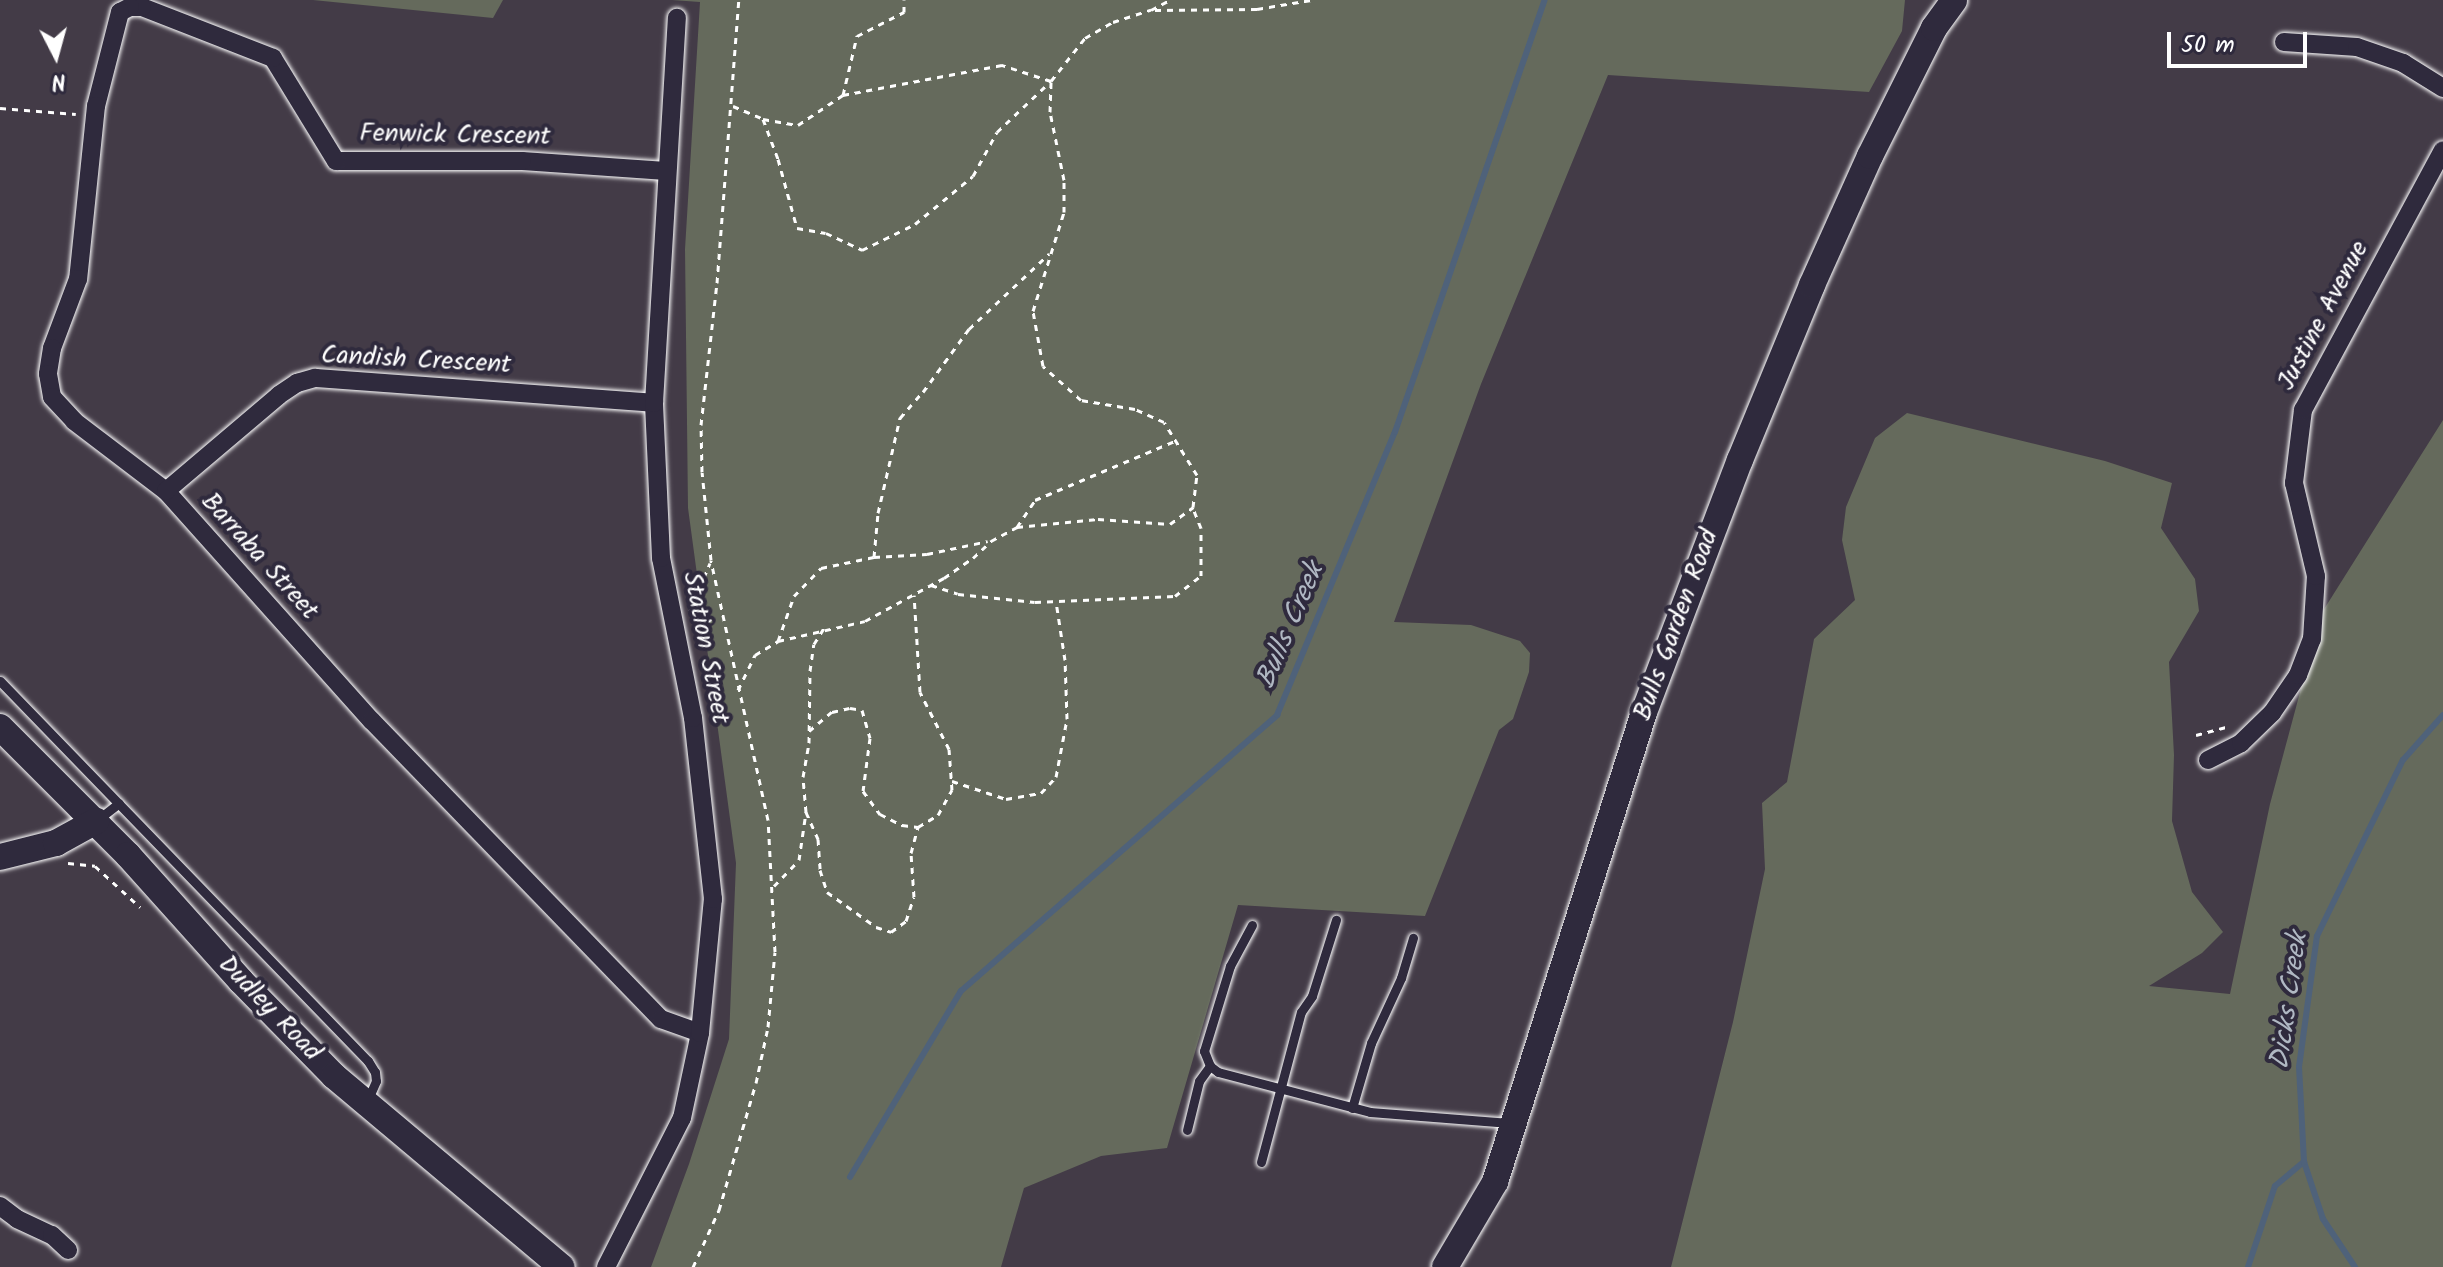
<!DOCTYPE html>
<style>
body{margin:0}
#map{position:relative;width:2443px;height:1267px;overflow:hidden;background:#433b47;font-family:Kalam,sans-serif}
div>[style]{position:absolute}
[style*='--x']{left:calc(var(--x)*1px);top:calc(var(--y)*1px);width:calc(var(--w)*1px);rotate:calc(var(--a)*1deg)}
.green>*{inset:0;background:#656a5c}
.stream>*{height:6px;margin:-3px;padding:0 3px;transform-origin:3px;border-radius:3px;background:#4f627a}
.path>*{height:3px;margin-top:-1.5px;transform-origin:0;background:repeating-linear-gradient(90deg,#fff 0 6px,transparent 0 12px)}
.roads{filter:drop-shadow(0 0 2px #fff) drop-shadow(0 0 2px #fff)}
.lane>*{height:9px;margin:-4.5px;padding:0 4.5px;transform-origin:4.5px;border-radius:4.5px;background:#2f2a3d}
.street>*{height:18px;margin:-9px;padding:0 9px;transform-origin:9px;border-radius:9px;background:#2f2a3d}
.secondary>*{height:26px;margin:-13px;padding:0 13px;transform-origin:13px;border-radius:13px;background:#2f2a3d}
span{translate:-50% -50%;white-space:nowrap;text-align:center;line-height:1.15;-webkit-text-stroke:8px #2f2a3d;paint-order:stroke}
.street-label{font-size:26px;color:#fff}
.water-label{font-size:28px;color:#b0b8c3;font-style:italic}
.north{position:absolute;left:16px;top:16px;width:80px;height:80px;-webkit-text-stroke:6px #2f2a3d;paint-order:stroke;rotate:174deg;font-size:22px;font-weight:700;line-height:32px;text-align:center;color:#fff}
.north::after{content:'';display:block;margin:auto;width:28px;height:36px;background:#fff;clip-path:polygon(50% 0,100% 100%,50% 72%,0 100%)}
.scale{position:absolute;left:2167px;top:32px;width:140px;height:36px;box-sizing:border-box;border:4px solid #fff;border-top:0;padding-left:10px;font-size:24px;line-height:28px;white-space:nowrap;color:#fff;-webkit-text-stroke:6px #2f2a3d;paint-order:stroke}
</style>
<div id="map">
<div class="green">
<div style="clip-path:polygon(313px 0,503px 0,493px 18px)"></div>
<div style="clip-path:polygon(672px 0,1905px 0,1902px 31px,1869px 92px,1608px 75px,1481px 384px,1394px 622px,1471px 625px,1520px 641px,1530px 653px,1529px 672px,1513px 719px,1499px 730px,1425px 916px,1238px 905px,1167px 1148px,1101px 1156px,1024px 1188px,1001px 1267px,651px 1267px,689px 1164px,729px 1039px,736px 863px,688px 508px,685px 249px,700px 2px)"></div>
<div style="clip-path:polygon(1907px 413px,2105px 461px,2172px 483px,2161px 528px,2195px 579px,2199px 611px,2169px 662px,2174px 755px,2172px 821px,2192px 892px,2223px 932px,2202px 953px,2149px 986px,2230px 994px,2270px 804px,2321px 614px,2443px 420px,2443px 1267px,1671px 1267px,1733px 1022px,1765px 869px,1762px 803px,1787px 782px,1814px 639px,1855px 600px,1842px 540px,1846px 507px,1875px 438px)"></div>
</div>
<div class="stream">
<div style="--x:850;--y:1177;--w:217;--a:-59.2"></div>
<div style="--x:961;--y:991;--w:420;--a:-41.1"></div>
<div style="--x:1277;--y:715;--w:307;--a:-67.4"></div>
<div style="--x:1395;--y:432;--w:457;--a:-70.9"></div>
<div style="--x:2248;--y:1267;--w:85;--a:-71.6"></div>
<div style="--x:2275;--y:1186;--w:38;--a:-40"></div>
<div style="--x:2355;--y:1267;--w:58;--a:-123.7"></div>
<div style="--x:2323;--y:1219;--w:60;--a:-108.4"></div>
<div style="--x:2304;--y:1162;--w:95;--a:-93"></div>
<div style="--x:2299;--y:1067;--w:132;--a:-82.2"></div>
<div style="--x:2317;--y:936;--w:196;--a:-64"></div>
<div style="--x:2403;--y:760;--w:60;--a:-48.4"></div>
</div>
<div class="path">
<div style="--x:1155;--y:10;--w:102;--a:-0.6"></div>
<div style="--x:1257;--y:9;--w:55;--a:-9.5"></div>
<div style="--x:733;--y:106;--w:33;--a:23"></div>
<div style="--x:763;--y:119;--w:36;--a:10"></div>
<div style="--x:798;--y:125;--w:54;--a:-33.7"></div>
<div style="--x:843;--y:95;--w:61;--a:-76.7"></div>
<div style="--x:857;--y:36;--w:53;--a:-27.1"></div>
<div style="--x:904;--y:12;--w:12;--a:-90"></div>
<div style="--x:0;--y:108;--w:76;--a:4.5"></div>
<div style="--x:763;--y:119;--w:43;--a:69.4"></div>
<div style="--x:778;--y:159;--w:72;--a:74.6"></div>
<div style="--x:797;--y:228;--w:29;--a:10"></div>
<div style="--x:826;--y:233;--w:40;--a:25"></div>
<div style="--x:862;--y:250;--w:59;--a:-26.1"></div>
<div style="--x:915;--y:224;--w:75;--a:-39.6"></div>
<div style="--x:973;--y:176;--w:50;--a:-61.4"></div>
<div style="--x:997;--y:132;--w:74;--a:-43.4"></div>
<div style="--x:1051;--y:81;--w:52;--a:-161.9"></div>
<div style="--x:1002;--y:65;--w:162;--a:169.3"></div>
<div style="--x:1017;--y:527;--w:32;--a:-56"></div>
<div style="--x:1035;--y:500;--w:154;--a:-22.9"></div>
<div style="--x:874;--y:557;--w:44;--a:-84.8"></div>
<div style="--x:878;--y:513;--w:98;--a:-77"></div>
<div style="--x:900;--y:418;--w:35;--a:-49"></div>
<div style="--x:923;--y:392;--w:78;--a:-53.9"></div>
<div style="--x:969;--y:329;--w:110;--a:-43.2"></div>
<div style="--x:931;--y:585;--w:28;--a:18"></div>
<div style="--x:958;--y:594;--w:77;--a:5.9"></div>
<div style="--x:1035;--y:602;--w:140;--a:-2.5"></div>
<div style="--x:1175;--y:596;--w:33;--a:-38"></div>
<div style="--x:1201;--y:576;--w:48;--a:-90"></div>
<div style="--x:1201;--y:528;--w:22;--a:-112"></div>
<div style="--x:690;--y:611;--w:52;--a:-67.4"></div>
<div style="--x:778;--y:641;--w:48;--a:-70.4"></div>
<div style="--x:794;--y:596;--w:39;--a:-46"></div>
<div style="--x:821;--y:568;--w:54;--a:-11.7"></div>
<div style="--x:874;--y:557;--w:53;--a:-3.2"></div>
<div style="--x:927;--y:554;--w:62;--a:-12"></div>
<div style="--x:738;--y:690;--w:39;--a:-64"></div>
<div style="--x:755;--y:655;--w:27;--a:-31"></div>
<div style="--x:778;--y:641;--w:89;--a:-12.9"></div>
<div style="--x:865;--y:621;--w:90;--a:-28.6"></div>
<div style="--x:944;--y:578;--w:35;--a:-35"></div>
<div style="--x:973;--y:558;--w:25;--a:-43"></div>
<div style="--x:991;--y:541;--w:30;--a:-28"></div>
<div style="--x:1017;--y:527;--w:81;--a:-5.6"></div>
<div style="--x:1098;--y:519;--w:72;--a:4"></div>
<div style="--x:1170;--y:524;--w:29;--a:-36"></div>
<div style="--x:1193;--y:507;--w:32;--a:-83"></div>
<div style="--x:1197;--y:475;--w:62;--a:-121.9"></div>
<div style="--x:1164;--y:422;--w:32;--a:-156"></div>
<div style="--x:1135;--y:409;--w:55;--a:-170.5"></div>
<div style="--x:1081;--y:400;--w:51;--a:-138.2"></div>
<div style="--x:1043;--y:366;--w:56;--a:-100.3"></div>
<div style="--x:1033;--y:311;--w:104;--a:-72.6"></div>
<div style="--x:1064;--y:212;--w:32;--a:-90"></div>
<div style="--x:1064;--y:180;--w:69;--a:-101.6"></div>
<div style="--x:1050;--y:112;--w:31;--a:-88"></div>
<div style="--x:1051;--y:81;--w:55;--a:-51.7"></div>
<div style="--x:1085;--y:38;--w:32;--a:-30"></div>
<div style="--x:1113;--y:22;--w:40;--a:-18"></div>
<div style="--x:1151;--y:10;--w:21;--a:-28"></div>
<div style="--x:809;--y:731;--w:30;--a:-40"></div>
<div style="--x:832;--y:712;--w:18;--a:-13"></div>
<div style="--x:850;--y:708;--w:12;--a:9"></div>
<div style="--x:862;--y:710;--w:29;--a:74"></div>
<div style="--x:870;--y:738;--w:53;--a:97.5"></div>
<div style="--x:863;--y:791;--w:29;--a:54"></div>
<div style="--x:880;--y:814;--w:25;--a:27"></div>
<div style="--x:902;--y:825;--w:16;--a:7"></div>
<div style="--x:2196;--y:735;--w:34;--a:-15"></div>
<div style="--x:952;--y:781;--w:57;--a:18.4"></div>
<div style="--x:1006;--y:799;--w:36;--a:-10"></div>
<div style="--x:1041;--y:793;--w:22;--a:-47"></div>
<div style="--x:1056;--y:777;--w:59;--a:-79.3"></div>
<div style="--x:1067;--y:719;--w:59;--a:-91.9"></div>
<div style="--x:1065;--y:660;--w:60;--a:-98.7"></div>
<div style="--x:806;--y:812;--w:30;--a:66"></div>
<div style="--x:818;--y:839;--w:31;--a:86"></div>
<div style="--x:820;--y:870;--w:23;--a:72"></div>
<div style="--x:827;--y:892;--w:60;--a:35.5"></div>
<div style="--x:876;--y:927;--w:16;--a:18"></div>
<div style="--x:891;--y:932;--w:19;--a:-36"></div>
<div style="--x:906;--y:921;--w:25;--a:-72"></div>
<div style="--x:914;--y:897;--w:44;--a:-93.9"></div>
<div style="--x:911;--y:853;--w:27;--a:-75"></div>
<div style="--x:918;--y:827;--w:23;--a:-31"></div>
<div style="--x:938;--y:815;--w:29;--a:-61"></div>
<div style="--x:952;--y:790;--w:41;--a:-94.2"></div>
<div style="--x:949;--y:749;--w:64;--a:-117"></div>
<div style="--x:920;--y:692;--w:97;--a:-93.5"></div>
<div style="--x:68;--y:863;--w:27;--a:6"></div>
<div style="--x:95;--y:866;--w:61;--a:42.3"></div>
<div style="--x:774;--y:886;--w:36;--a:-46"></div>
<div style="--x:799;--y:860;--w:49;--a:-81.7"></div>
<div style="--x:806;--y:812;--w:35;--a:-95"></div>
<div style="--x:803;--y:777;--w:35;--a:-80"></div>
<div style="--x:809;--y:743;--w:72;--a:-89.2"></div>
<div style="--x:810;--y:671;--w:27;--a:-82"></div>
<div style="--x:814;--y:644;--w:19;--a:-58"></div>
<div style="--x:693;--y:1267;--w:63;--a:-65.5"></div>
<div style="--x:719;--y:1210;--w:132;--a:-73.8"></div>
<div style="--x:756;--y:1083;--w:57;--a:-77.9"></div>
<div style="--x:768;--y:1027;--w:75;--a:-84.7"></div>
<div style="--x:775;--y:952;--w:132;--a:-93"></div>
<div style="--x:768;--y:820;--w:266;--a:-102.4"></div>
<div style="--x:711;--y:560;--w:88;--a:-95.8"></div>
<div style="--x:702;--y:472;--w:47;--a:-91.2"></div>
<div style="--x:701;--y:425;--w:143;--a:-83.6"></div>
<div style="--x:717;--y:283;--w:284;--a:-85.6"></div>
</div>
<div class="roads">
<div class="lane">
<div style="--x:0;--y:681;--w:529;--a:45.92"></div>
<div style="--x:368;--y:1061;--w:13;--a:58"></div>
<div style="--x:375;--y:1072;--w:9;--a:84"></div>
<div style="--x:376;--y:1081;--w:22;--a:114"></div>
<div style="--x:96;--y:821;--w:29;--a:-38"></div>
<div style="--x:1252;--y:925;--w:47;--a:118.2"></div>
<div style="--x:1230;--y:966;--w:89;--a:107"></div>
<div style="--x:1204;--y:1051;--w:16;--a:68"></div>
<div style="--x:1210;--y:1066;--w:10;--a:37"></div>
<div style="--x:1218;--y:1072;--w:157;--a:14.7"></div>
<div style="--x:1370;--y:1112;--w:140;--a:4.5"></div>
<div style="--x:1352;--y:1108;--w:68;--a:-73.7"></div>
<div style="--x:1371;--y:1043;--w:72;--a:-65.2"></div>
<div style="--x:1401;--y:978;--w:42;--a:-73.3"></div>
<div style="--x:1187;--y:1130;--w:50;--a:-76.2"></div>
<div style="--x:1199;--y:1081;--w:19;--a:-54"></div>
<div style="--x:1261;--y:1162;--w:155;--a:-75.1"></div>
<div style="--x:1301;--y:1012;--w:19;--a:-55"></div>
<div style="--x:1312;--y:996;--w:80;--a:-72.5"></div>
</div>
<div class="street">
<div style="--x:2284;--y:42;--w:73;--a:3.9"></div>
<div style="--x:2357;--y:47;--w:49;--a:19.2"></div>
<div style="--x:2403;--y:63;--w:47;--a:32"></div>
<div style="--x:666;--y:171;--w:144;--a:-176"></div>
<div style="--x:522;--y:161;--w:186;--a:180"></div>
<div style="--x:336;--y:161;--w:121;--a:-121.5"></div>
<div style="--x:273;--y:58;--w:141;--a:-158.7"></div>
<div style="--x:142;--y:7;--w:12;--a:180"></div>
<div style="--x:130;--y:7;--w:11;--a:153"></div>
<div style="--x:120;--y:12;--w:97;--a:104.3"></div>
<div style="--x:96;--y:106;--w:174;--a:95.9"></div>
<div style="--x:78;--y:279;--w:74;--a:110.6"></div>
<div style="--x:52;--y:348;--w:26;--a:99"></div>
<div style="--x:48;--y:374;--w:23;--a:80"></div>
<div style="--x:52;--y:397;--w:33;--a:47"></div>
<div style="--x:74;--y:421;--w:116;--a:37.3"></div>
<div style="--x:166;--y:491;--w:309;--a:48.2"></div>
<div style="--x:372;--y:721;--w:415;--a:45.9"></div>
<div style="--x:661;--y:1019;--w:41;--a:19.7"></div>
<div style="--x:166;--y:491;--w:148;--a:-40.3"></div>
<div style="--x:279;--y:395;--w:22;--a:-34"></div>
<div style="--x:297;--y:383;--w:19;--a:-16"></div>
<div style="--x:315;--y:378;--w:340;--a:4.2"></div>
<div style="--x:2208;--y:760;--w:37;--a:-27"></div>
<div style="--x:2241;--y:743;--w:43;--a:-44.1"></div>
<div style="--x:2272;--y:713;--w:46;--a:-55.6"></div>
<div style="--x:2298;--y:675;--w:39;--a:-69"></div>
<div style="--x:2312;--y:639;--w:63;--a:-86.4"></div>
<div style="--x:2316;--y:576;--w:96;--a:-103.3"></div>
<div style="--x:2294;--y:483;--w:74;--a:-83"></div>
<div style="--x:2303;--y:410;--w:295;--a:-61.7"></div>
<div style="--x:0;--y:1206;--w:21;--a:37"></div>
<div style="--x:17;--y:1219;--w:38;--a:25"></div>
<div style="--x:52;--y:1235;--w:22;--a:43"></div>
<div style="--x:606;--y:1267;--w:167;--a:-63"></div>
<div style="--x:682;--y:1118;--w:87;--a:-78"></div>
<div style="--x:700;--y:1033;--w:135;--a:-84.5"></div>
<div style="--x:713;--y:899;--w:182;--a:-96.3"></div>
<div style="--x:693;--y:718;--w:163;--a:-101.3"></div>
<div style="--x:661;--y:558;--w:155;--a:-92.6"></div>
<div style="--x:654;--y:403;--w:386;--a:-86.6"></div>
</div>
<div class="secondary">
<div style="--x:0;--y:727;--w:181;--a:45"></div>
<div style="--x:128;--y:855;--w:169;--a:48.1"></div>
<div style="--x:241;--y:981;--w:133;--a:45.6"></div>
<div style="--x:334;--y:1076;--w:297;--a:40"></div>
<div style="--x:0;--y:857;--w:58;--a:-14"></div>
<div style="--x:56;--y:843;--w:46;--a:-28.8"></div>
<div style="--x:1445;--y:1267;--w:99;--a:-59.5"></div>
<div style="--x:1495;--y:1182;--w:490;--a:-72.4"></div>
<div style="--x:1643;--y:715;--w:273;--a:-69.2"></div>
<div style="--x:1740;--y:460;--w:189;--a:-67.6"></div>
<div style="--x:1812;--y:285;--w:141;--a:-65.8"></div>
<div style="--x:1870;--y:156;--w:143;--a:-63.4"></div>
<div style="--x:1934;--y:28;--w:34;--a:-54"></div>
</div>
</div>
<div class="street-label">
<span style="left:455px;top:136px;rotate:1deg">Fenwick Crescent</span>
<span style="left:2324px;top:316px;rotate:-62deg">Justine Avenue</span>
<span style="left:416px;top:361px;rotate:3deg">Candish Crescent</span>
<span style="left:259px;top:557px;rotate:48deg">Barraba Street</span>
<span style="left:1677px;top:625px;rotate:-70deg">Bulls Garden Road</span>
<span style="left:705px;top:648px;rotate:79deg">Station Street</span>
<span style="left:269px;top:1009px;rotate:46deg">Dudley Road</span>
</div>
<div class="water-label">
<span style="left:1291px;top:626px;rotate:-67deg">Bulls Creek</span>
<span style="left:2290px;top:1001px;rotate:-82deg">Dicks Creek</span>
</div>
<div class="north">N</div>
<div class="scale">50 m</div>
</div>
